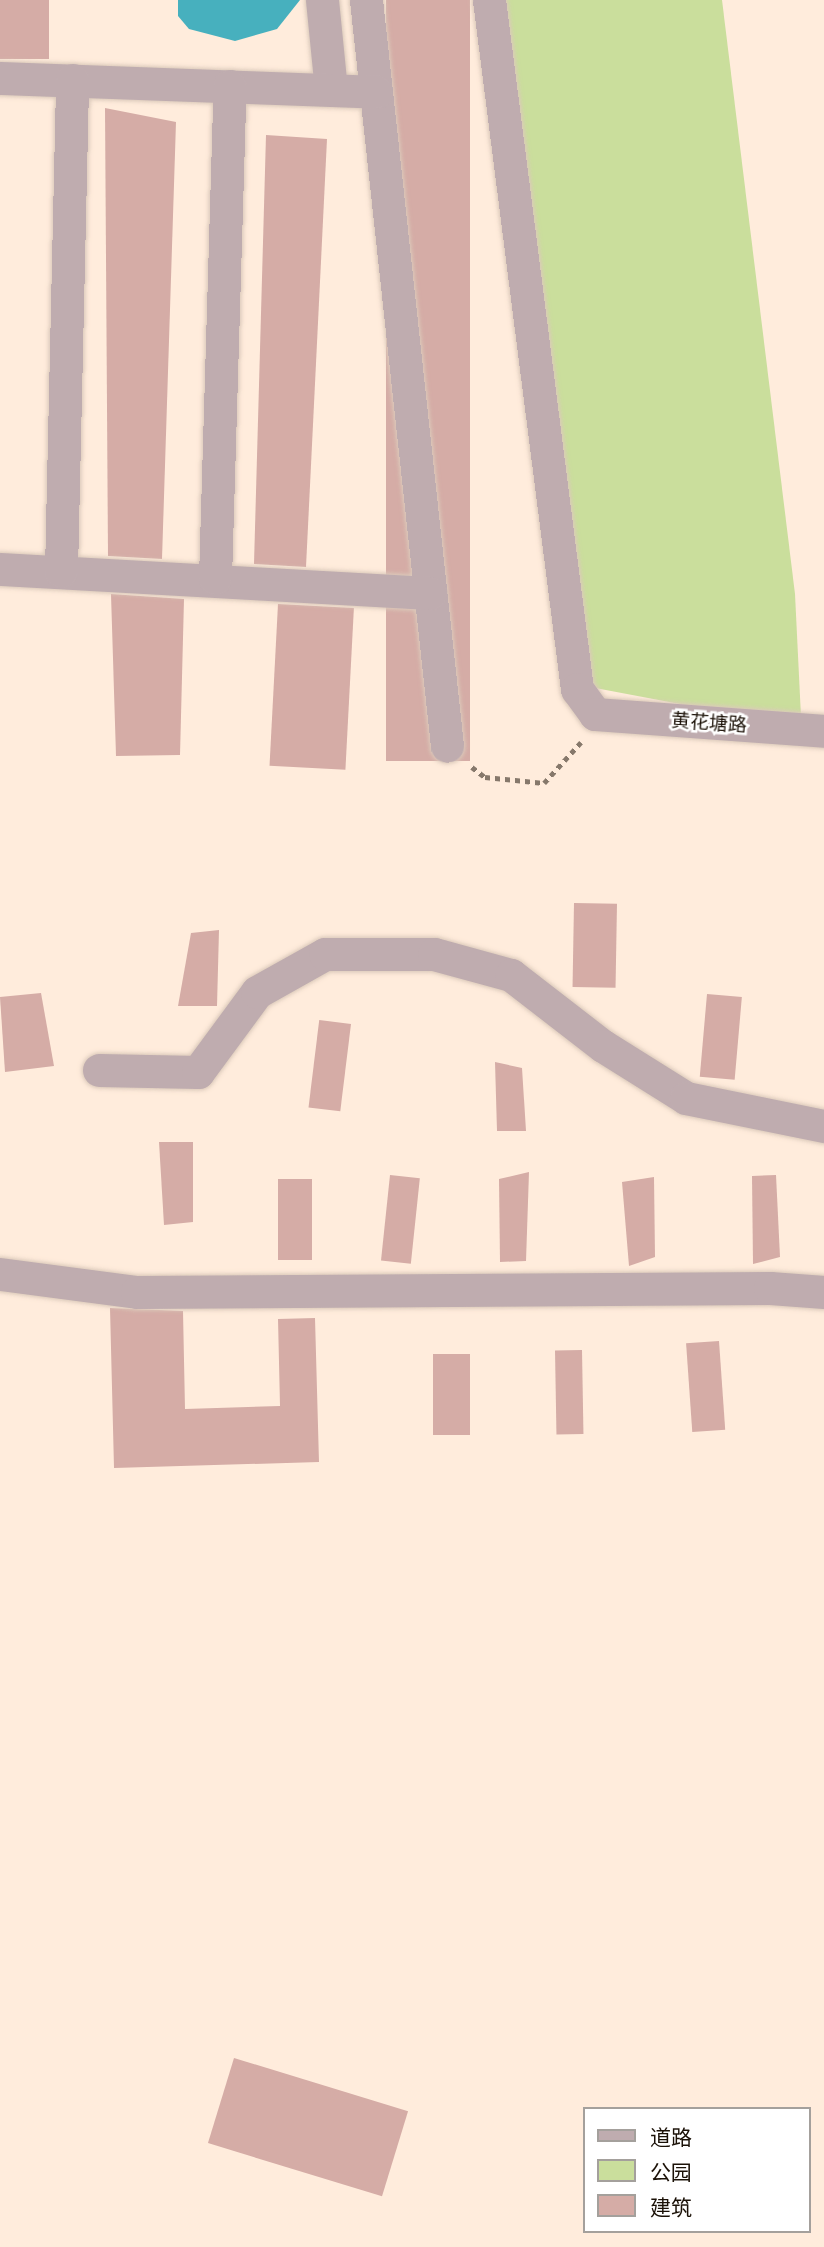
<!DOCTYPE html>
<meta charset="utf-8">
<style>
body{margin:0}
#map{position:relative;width:824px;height:2247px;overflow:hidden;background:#ffecdc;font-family:Manrope,"Noto Sans SC",sans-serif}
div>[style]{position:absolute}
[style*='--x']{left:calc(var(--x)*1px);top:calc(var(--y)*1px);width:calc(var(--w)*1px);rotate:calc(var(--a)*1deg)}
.green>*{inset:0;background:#cade9c}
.water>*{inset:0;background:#47b0be}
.building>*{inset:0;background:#d5aca6;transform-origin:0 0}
.path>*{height:4.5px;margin-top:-2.25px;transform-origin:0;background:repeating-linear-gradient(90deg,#86786b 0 5px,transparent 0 10px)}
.roads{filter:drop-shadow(0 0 2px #dbc9ba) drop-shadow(0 0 2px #dbc9ba)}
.minor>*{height:33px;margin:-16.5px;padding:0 16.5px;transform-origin:16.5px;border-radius:16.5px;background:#bfacaf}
span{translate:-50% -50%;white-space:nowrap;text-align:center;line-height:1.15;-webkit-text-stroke:5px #fff;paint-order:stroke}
.street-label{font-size:19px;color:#1b1107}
.legend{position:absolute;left:583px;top:2107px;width:228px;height:126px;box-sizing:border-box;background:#fff;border:2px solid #a4a09c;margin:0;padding:9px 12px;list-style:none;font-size:21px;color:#1b1107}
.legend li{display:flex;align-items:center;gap:14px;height:35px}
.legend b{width:35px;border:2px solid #a4a09c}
</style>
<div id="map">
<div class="green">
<div style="clip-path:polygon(500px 0,722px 0,795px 594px,801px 717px,759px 719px,590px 687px)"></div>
</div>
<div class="water">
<div style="clip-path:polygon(178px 0,300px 0,277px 29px,235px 41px,189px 29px,178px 16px)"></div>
</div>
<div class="building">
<div style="left:0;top:0;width:49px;height:59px"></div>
<div style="left:386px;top:0;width:84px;height:761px"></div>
<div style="clip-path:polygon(105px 108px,176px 122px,162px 559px,108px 556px)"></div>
<div style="clip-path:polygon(266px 135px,327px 139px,306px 567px,254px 564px)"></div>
<div style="clip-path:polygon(111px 594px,184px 599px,180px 755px,116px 756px)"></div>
<div style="left:278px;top:604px;width:76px;height:162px;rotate:3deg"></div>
<div style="left:574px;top:903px;width:43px;height:84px;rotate:1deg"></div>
<div style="clip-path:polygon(219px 930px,217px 1006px,178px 1006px,191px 933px)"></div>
<div style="clip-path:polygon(41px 993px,54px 1066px,5px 1072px,0 997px)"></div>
<div style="left:707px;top:994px;width:35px;height:83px;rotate:5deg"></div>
<div style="left:351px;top:1024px;width:88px;height:32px;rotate:97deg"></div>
<div style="clip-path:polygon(495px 1062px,522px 1068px,526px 1131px,497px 1131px)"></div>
<div style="clip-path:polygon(159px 1142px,193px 1142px,193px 1222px,164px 1225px)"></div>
<div style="clip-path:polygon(529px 1172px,526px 1261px,500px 1262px,499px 1179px)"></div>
<div style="left:390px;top:1175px;width:30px;height:86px;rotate:6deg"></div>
<div style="clip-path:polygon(776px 1175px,780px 1257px,753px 1264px,752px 1176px)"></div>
<div style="clip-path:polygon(654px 1177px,655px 1257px,629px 1266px,622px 1182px)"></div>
<div style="left:278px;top:1179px;width:34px;height:81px"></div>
<div style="clip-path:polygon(110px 1308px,183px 1311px,185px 1409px,280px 1406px,278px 1319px,315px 1318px,319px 1462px,114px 1468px)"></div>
<div style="left:719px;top:1341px;width:89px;height:33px;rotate:86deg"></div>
<div style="left:582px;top:1350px;width:84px;height:27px;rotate:89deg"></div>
<div style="left:433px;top:1354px;width:37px;height:81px"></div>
<div style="left:234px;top:2058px;width:182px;height:89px;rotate:17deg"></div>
</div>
<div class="path">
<div style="--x:472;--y:767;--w:16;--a:38"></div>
<div style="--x:485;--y:777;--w:59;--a:5.8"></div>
<div style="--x:544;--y:783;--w:55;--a:-47.9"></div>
</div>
<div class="roads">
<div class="minor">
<div style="--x:322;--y:0;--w:90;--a:84.3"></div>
<div style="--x:366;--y:0;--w:750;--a:83.8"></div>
<div style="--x:489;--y:0;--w:695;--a:82.72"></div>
<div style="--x:577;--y:689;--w:31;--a:54"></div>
<div style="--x:595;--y:714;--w:230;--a:4.2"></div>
<div style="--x:0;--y:78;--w:376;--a:2.1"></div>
<div style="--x:0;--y:569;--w:431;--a:3.2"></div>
<div style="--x:61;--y:571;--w:491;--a:-88.7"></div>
<div style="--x:215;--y:578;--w:492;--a:-88.3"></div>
<div style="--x:99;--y:1070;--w:99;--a:1.2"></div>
<div style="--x:198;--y:1072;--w:99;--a:-53.6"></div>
<div style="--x:257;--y:992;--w:78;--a:-29.2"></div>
<div style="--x:325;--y:954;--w:109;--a:0"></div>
<div style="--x:434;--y:954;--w:80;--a:15.3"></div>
<div style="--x:511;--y:975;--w:116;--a:37.7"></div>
<div style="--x:603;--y:1046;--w:98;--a:32.1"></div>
<div style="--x:686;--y:1098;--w:141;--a:11.5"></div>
<div style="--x:0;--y:1274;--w:138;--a:7.5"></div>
<div style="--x:137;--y:1292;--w:633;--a:-0.36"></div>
<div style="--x:770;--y:1288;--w:54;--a:4.2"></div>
</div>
</div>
<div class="street-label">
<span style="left:709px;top:723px;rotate:4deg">黄花塘路</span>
</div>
<ul class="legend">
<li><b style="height:9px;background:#bfacaf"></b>道路</li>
<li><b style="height:19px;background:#cade9c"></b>公园</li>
<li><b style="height:19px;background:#d5aca6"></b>建筑</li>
</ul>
</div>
